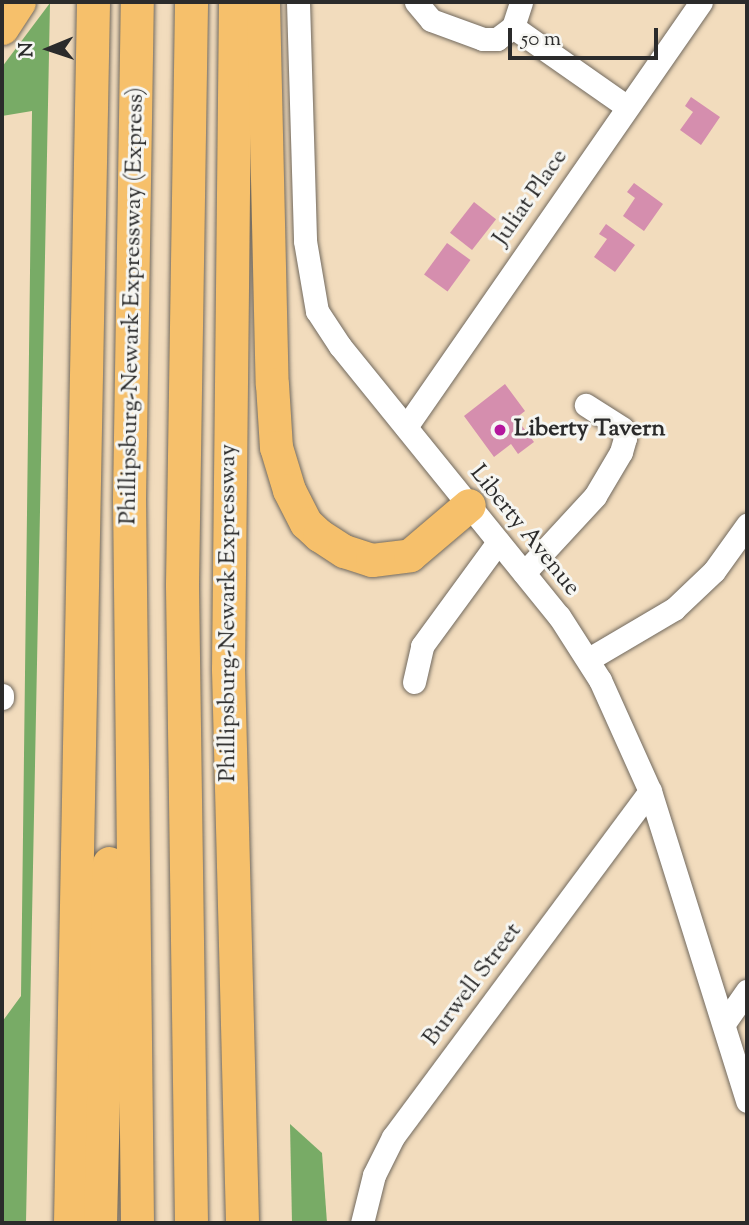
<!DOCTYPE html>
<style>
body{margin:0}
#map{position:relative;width:749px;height:1225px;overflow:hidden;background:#f2dcbd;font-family:"Sorts Mill Goudy",serif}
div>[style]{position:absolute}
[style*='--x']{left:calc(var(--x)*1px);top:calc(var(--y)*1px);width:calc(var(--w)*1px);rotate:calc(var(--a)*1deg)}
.forest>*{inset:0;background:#78ab66}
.building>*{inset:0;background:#d58eae;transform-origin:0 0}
.roads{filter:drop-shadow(0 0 2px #71695e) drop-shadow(0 0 2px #71695e)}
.minor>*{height:23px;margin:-11.5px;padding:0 11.5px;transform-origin:11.5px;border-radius:11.5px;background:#fff}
.highway>*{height:33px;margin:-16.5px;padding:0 16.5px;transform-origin:16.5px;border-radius:16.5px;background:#f6c06b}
.dots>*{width:19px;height:19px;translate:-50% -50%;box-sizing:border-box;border:4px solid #f6f6f2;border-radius:50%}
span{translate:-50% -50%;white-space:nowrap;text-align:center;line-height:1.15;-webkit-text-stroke:6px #f6f6f2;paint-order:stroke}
.street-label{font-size:24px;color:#2b2b2b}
.poi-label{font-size:24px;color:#2b2b2b;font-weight:700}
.left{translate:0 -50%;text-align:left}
.frame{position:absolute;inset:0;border:4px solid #2b2b2b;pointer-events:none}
.north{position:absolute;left:14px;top:14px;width:70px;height:70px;-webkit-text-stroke:5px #f6f6f2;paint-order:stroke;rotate:268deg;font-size:19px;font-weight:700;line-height:28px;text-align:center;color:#2b2b2b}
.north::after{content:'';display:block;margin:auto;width:24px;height:32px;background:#2b2b2b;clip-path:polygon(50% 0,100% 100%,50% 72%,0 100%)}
.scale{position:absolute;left:508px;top:28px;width:150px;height:32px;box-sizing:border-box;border:4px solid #2b2b2b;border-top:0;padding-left:9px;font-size:21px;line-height:24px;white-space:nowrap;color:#2b2b2b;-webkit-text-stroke:5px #f6f6f2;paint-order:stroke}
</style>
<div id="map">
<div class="forest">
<div style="clip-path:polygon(50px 3px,26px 1223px,2px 1223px,2px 1022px,21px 996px,32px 111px,2px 116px,2px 67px)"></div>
<div style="clip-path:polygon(290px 1124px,322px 1153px,327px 1223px,292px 1223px)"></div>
</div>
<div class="building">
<div style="clip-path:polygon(691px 97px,720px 117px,701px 145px,680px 130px,693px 112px,685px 106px)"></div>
<div style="clip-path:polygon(634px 183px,663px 204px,644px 231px,623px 216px,635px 198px,627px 192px)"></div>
<div style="left:474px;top:202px;width:28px;height:39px;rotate:38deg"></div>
<div style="clip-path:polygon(606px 224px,635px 245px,615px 272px,594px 257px,607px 239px,599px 234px)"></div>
<div style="left:447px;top:243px;width:29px;height:39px;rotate:36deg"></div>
<div style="clip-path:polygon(505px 384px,525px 411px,516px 418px,534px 442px,518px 454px,511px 444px,494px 457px,464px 416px)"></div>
</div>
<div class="roads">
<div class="minor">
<div style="--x:298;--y:2;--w:239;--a:88.3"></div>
<div style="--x:305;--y:241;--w:71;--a:80.3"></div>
<div style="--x:317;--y:311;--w:42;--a:56.7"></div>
<div style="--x:340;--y:346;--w:348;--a:51"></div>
<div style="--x:559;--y:616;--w:76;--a:57.4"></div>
<div style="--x:600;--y:680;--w:122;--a:65.8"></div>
<div style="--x:650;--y:791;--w:325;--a:72.6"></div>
<div style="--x:416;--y:2;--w:23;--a:50"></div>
<div style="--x:431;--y:20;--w:55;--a:20.1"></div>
<div style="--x:483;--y:39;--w:14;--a:0"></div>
<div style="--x:497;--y:39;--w:20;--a:-37"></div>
<div style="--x:513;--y:27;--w:26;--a:-72"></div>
<div style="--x:513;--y:27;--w:138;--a:35"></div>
<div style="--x:406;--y:427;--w:517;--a:-55.23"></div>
<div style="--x:524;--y:573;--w:105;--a:-47.3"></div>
<div style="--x:595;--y:496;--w:51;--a:-59.4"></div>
<div style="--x:621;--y:452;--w:15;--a:-74"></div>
<div style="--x:625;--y:438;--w:10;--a:-107"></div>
<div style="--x:622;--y:428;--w:43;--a:-147.4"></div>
<div style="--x:589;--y:659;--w:99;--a:-30.5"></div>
<div style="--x:674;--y:609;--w:55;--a:-43.5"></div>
<div style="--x:714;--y:571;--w:57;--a:-54.3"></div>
<div style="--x:414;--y:682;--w:37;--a:-77"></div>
<div style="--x:422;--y:646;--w:129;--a:-53.8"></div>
<div style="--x:2;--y:695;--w:3;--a:90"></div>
<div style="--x:725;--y:1022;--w:38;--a:-55"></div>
<div style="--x:362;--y:1223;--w:49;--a:-76"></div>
<div style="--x:374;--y:1175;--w:42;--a:-63.4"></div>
<div style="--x:393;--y:1137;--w:431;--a:-53.4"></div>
</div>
<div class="highway">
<div style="--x:235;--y:2;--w:667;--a:90.6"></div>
<div style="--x:228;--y:669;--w:554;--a:88.55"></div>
<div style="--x:263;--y:2;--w:382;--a:88.7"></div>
<div style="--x:272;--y:384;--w:63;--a:86.4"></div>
<div style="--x:276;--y:447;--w:45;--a:73.2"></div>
<div style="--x:289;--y:490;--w:37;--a:63"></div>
<div style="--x:306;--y:523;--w:18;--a:43"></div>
<div style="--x:319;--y:535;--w:30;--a:33"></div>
<div style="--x:344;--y:551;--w:29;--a:18"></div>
<div style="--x:372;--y:560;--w:38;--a:-7"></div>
<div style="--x:410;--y:555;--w:77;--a:-40.3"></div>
<div style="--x:2;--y:28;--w:31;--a:-57"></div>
<div style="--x:70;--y:1223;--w:1221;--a:-88.92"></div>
<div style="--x:100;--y:1223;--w:360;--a:-88.6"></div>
<div style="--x:137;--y:1223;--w:723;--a:-90.63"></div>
<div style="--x:129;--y:500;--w:498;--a:-89.1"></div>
<div style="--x:191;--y:1223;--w:639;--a:-90.81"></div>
<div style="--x:182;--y:584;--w:582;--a:-89.11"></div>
</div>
</div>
<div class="dots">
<div style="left:500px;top:430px;background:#b5179e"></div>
</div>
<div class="street-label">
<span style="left:531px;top:198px;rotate:-55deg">Juliat Place</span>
<span style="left:133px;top:306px;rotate:-89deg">Phillipsburg-Newark Expressway (Express)</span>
<span style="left:524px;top:531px;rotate:51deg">Liberty Avenue</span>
<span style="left:229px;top:613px;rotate:-90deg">Phillipsburg-Newark Expressway</span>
<span style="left:473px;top:985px;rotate:-53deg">Burwell Street</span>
</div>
<div class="poi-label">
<span class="left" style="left:514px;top:430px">Liberty Tavern</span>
</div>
<div class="frame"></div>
<div class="north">N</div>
<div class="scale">50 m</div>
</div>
